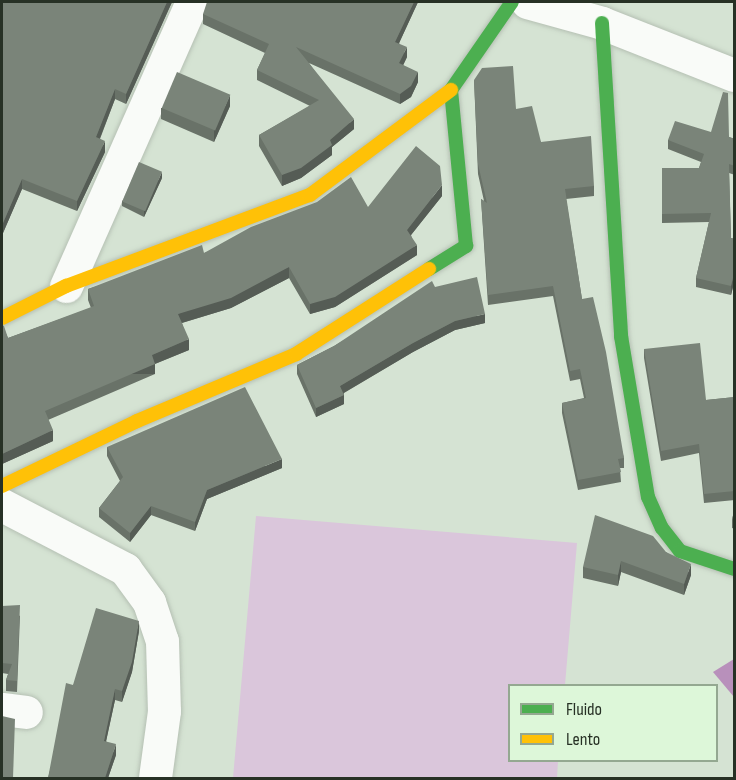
<!DOCTYPE html>
<style>
body{margin:0}
#map{position:relative;width:736px;height:780px;overflow:hidden;background:#d5e3d3;font-family:"Sofia Sans Condensed",sans-serif}
div>[style]{position:absolute}
[style*='--x']{left:calc(var(--x)*1px);top:calc(var(--y)*1px);width:calc(var(--w)*1px);rotate:calc(var(--a)*1deg)}
.green>*{inset:0;background:#dac6db}
.water>*{inset:0;background:#b890bb}
.roads{filter:drop-shadow(0 0 2px #b5c0b3) drop-shadow(0 0 2px #b5c0b3)}
.street>*{height:33px;margin:-16.5px;padding:0 16.5px;transform-origin:16.5px;border-radius:16.5px;background:#f9fbf8}
.fast>*{height:14px;margin:-7px;padding:0 7px;transform-origin:7px;border-radius:7px;background:#4caf50}
.slow>*{height:14px;margin:-7px;padding:0 7px;transform-origin:7px;border-radius:7px;background:#ffc107}
.wall>*{inset:0;background:#697268}
.shaded-wall>*{inset:0;background:#555c55;transform-origin:0 0}
.building>*{inset:0;background:#7a8479;transform-origin:0 0}
span{translate:-50% -50%;white-space:nowrap;text-align:center;line-height:1.15;-webkit-text-stroke:6px #ddf7d9;paint-order:stroke}
.frame{position:absolute;inset:0;border:3px solid #273125;pointer-events:none}
.legend{position:absolute;left:508px;top:684px;width:210px;height:78px;box-sizing:border-box;background:#ddf7d9;border:2px solid #94a891;margin:0;padding:8px 10px;list-style:none;font-size:18px;color:#273125}
.legend li{display:flex;align-items:center;gap:12px;height:30px}
.legend b{width:30px;border:2px solid #94a891}
</style>
<div id="map">
<div class="green">
<div style="clip-path:polygon(256px 516px,577px 543px,565px 685px,510px 686px,510px 760px,558px 761px,557px 778px,233px 778px)"></div>
</div>
<div class="water">
<div style="clip-path:polygon(734px 659px,734px 697px,713px 672px)"></div>
</div>
<div class="roads">
<div class="street">
<div style="--x:527;--y:2;--w:78;--a:15.6"></div>
<div style="--x:602;--y:23;--w:142;--a:21.5"></div>
<div style="--x:66;--y:286;--w:311;--a:-66.1"></div>
<div style="--x:2;--y:505;--w:139;--a:27.5"></div>
<div style="--x:125;--y:569;--w:41;--a:54"></div>
<div style="--x:149;--y:602;--w:41;--a:71.6"></div>
<div style="--x:162;--y:641;--w:70;--a:88.4"></div>
<div style="--x:164;--y:711;--w:68;--a:97.7"></div>
<div style="--x:2;--y:709;--w:24;--a:7"></div>
</div>
<div class="fast">
<div style="--x:602;--y:23;--w:314;--a:86.5"></div>
<div style="--x:621;--y:336;--w:163;--a:80.5"></div>
<div style="--x:648;--y:497;--w:34;--a:66"></div>
<div style="--x:662;--y:528;--w:29;--a:52"></div>
<div style="--x:680;--y:551;--w:57;--a:18.4"></div>
<div style="--x:429;--y:269;--w:44;--a:-31.9"></div>
<div style="--x:466;--y:246;--w:157;--a:-95.5"></div>
<div style="--x:451;--y:90;--w:107;--a:-55.3"></div>
</div>
<div class="slow">
<div style="--x:2;--y:318;--w:72;--a:-26.6"></div>
<div style="--x:66;--y:286;--w:260;--a:-20.5"></div>
<div style="--x:310;--y:195;--w:176;--a:-36.7"></div>
<div style="--x:2;--y:486;--w:150;--a:-25.7"></div>
<div style="--x:137;--y:421;--w:173;--a:-22.8"></div>
<div style="--x:296;--y:354;--w:158;--a:-32.6"></div>
</div>
</div>
<div class="wall">
<div style="clip-path:polygon(2px 2px,172px 2px,126px 104px,115px 99px,100px 139px,105px 152px,77px 211px,22px 189px,3px 233px,2px 233px)"></div>
<div style="clip-path:polygon(418px 2px,399px 43px,407px 57px,403px 65px,418px 82px,411px 97px,400px 104px,309px 63px,354px 129px,332px 147px,332px 155px,301px 178px,282px 186px,259px 146px,259px 135px,310px 106px,257px 80px,257px 70px,265px 53px,203px 24px,203px 14px)"></div>
<div style="clip-path:polygon(474px 80px,516px 109px,541px 142px,594px 186px,594px 196px,566px 199px,582px 299px,624px 458px,624px 468px,620px 468px,621px 482px,578px 490px,562px 413px,562px 403px,584px 398px,580px 379px,570px 381px,553px 296px,488px 305px,481px 199px,484px 201px,478px 174px)"></div>
<div style="clip-path:polygon(230px 106px,214px 142px,161px 119px,161px 108px)"></div>
<div style="clip-path:polygon(729px 137px,735px 139px,735px 175px,729px 173px,731px 238px,735px 239px,735px 279px,731px 295px,696px 287px,696px 278px,709px 222px,662px 223px,662px 168px,699px 168px,701px 162px,668px 149px,668px 140px)"></div>
<div style="clip-path:polygon(162px 178px,144px 217px,122px 206px,122px 201px)"></div>
<div style="clip-path:polygon(442px 196px,411px 235px,417px 255px,335px 307px,310px 314px,289px 278px,231px 308px,182px 323px,189px 350px,155px 364px,155px 374px,48px 420px,53px 441px,2px 464px,2px 325px,8px 338px,91px 308px,88px 300px,88px 289px,204px 253px,368px 207px)"></div>
<div style="clip-path:polygon(435px 287px,485px 323px,455px 330px,413px 352px,344px 393px,344px 404px,316px 417px,297px 374px,297px 365px,334px 346px)"></div>
<div style="clip-path:polygon(644px 349px,706px 400px,735px 397px,735px 500px,704px 503px,699px 453px,661px 461px,644px 358px)"></div>
<div style="clip-path:polygon(107px 447px,282px 468px,207px 499px,195px 531px,151px 515px,130px 542px,99px 517px,99px 508px,120px 481px,107px 456px)"></div>
<div style="clip-path:polygon(735px 509px,735px 529px,732px 528px,732px 519px)"></div>
<div style="clip-path:polygon(666px 552px,691px 575px,684px 595px,621px 572px,618px 586px,583px 578px,583px 567px)"></div>
<div style="clip-path:polygon(2px 606px,20px 616px,17px 692px,6px 691px,6px 680px,8px 674px,2px 673px)"></div>
<div style="clip-path:polygon(139px 631px,132px 672px,122px 702px,115px 700px,106px 741px,116px 755px,108px 778px,48px 778px,73px 685px)"></div>
</div>
<div class="shaded-wall">
<div style="clip-path:polygon(167px 2px,172px 2px,126px 104px,126px 94px)"></div>
<div style="clip-path:polygon(414px 2px,418px 2px,395px 52px,395px 42px)"></div>
<div style="clip-path:polygon(407px 47px,407px 57px,399px 74px,399px 63px)"></div>
<div style="clip-path:polygon(418px 72px,418px 82px,411px 97px,400px 104px,400px 94px)"></div>
<div style="clip-path:polygon(115px 89px,115px 99px,96px 148px,96px 137px)"></div>
<div style="clip-path:polygon(230px 95px,230px 106px,214px 142px,214px 131px)"></div>
<div style="clip-path:polygon(354px 119px,354px 129px,332px 147px,332px 155px,301px 178px,282px 186px,282px 175px,330px 140px)"></div>
<div style="clip-path:polygon(105px 141px,105px 152px,77px 211px,77px 201px)"></div>
<div style="clip-path:polygon(162px 172px,162px 178px,144px 217px,144px 211px)"></div>
<div style="clip-path:polygon(22px 179px,22px 189px,3px 233px,3px 223px)"></div>
<div style="clip-path:polygon(442px 185px,442px 196px,407px 240px,407px 230px)"></div>
<div style="clip-path:polygon(417px 245px,417px 255px,335px 307px,310px 314px,310px 304px)"></div>
<div style="clip-path:polygon(289px 267px,289px 278px,231px 308px,178px 324px,178px 314px)"></div>
<div style="clip-path:polygon(735px 270px,735px 279px,731px 295px,731px 286px)"></div>
<div style="clip-path:polygon(485px 314px,485px 323px,455px 330px,413px 352px,340px 395px,340px 386px,413px 343px,455px 321px)"></div>
<div style="clip-path:polygon(189px 339px,189px 350px,152px 365px,152px 355px)"></div>
<div style="left:155px;top:364px;width:10px;height:120px;rotate:90deg"></div>
<div style="clip-path:polygon(344px 395px,344px 404px,316px 417px,316px 408px)"></div>
<div style="clip-path:polygon(53px 430px,53px 441px,2px 464px,2px 454px)"></div>
<div style="clip-path:polygon(282px 459px,282px 468px,207px 499px,195px 531px,195px 522px,207px 490px)"></div>
<div style="clip-path:polygon(151px 506px,151px 515px,130px 542px,130px 533px)"></div>
<div style="clip-path:polygon(621px 561px,621px 572px,618px 586px,618px 575px)"></div>
<div style="clip-path:polygon(691px 564px,691px 575px,684px 595px,684px 584px)"></div>
<div style="clip-path:polygon(139px 621px,139px 631px,132px 672px,122px 702px,122px 691px)"></div>
<div style="clip-path:polygon(115px 689px,115px 700px,104px 751px,104px 741px)"></div>
<div style="clip-path:polygon(116px 744px,116px 755px,108px 778px,105px 778px)"></div>
</div>
<div class="building">
<div style="clip-path:polygon(2px 2px,167px 2px,126px 94px,115px 89px,96px 137px,105px 141px,77px 201px,22px 179px,3px 223px,2px 223px)"></div>
<div style="clip-path:polygon(207px 2px,414px 2px,395px 42px,407px 47px,399px 63px,418px 72px,411px 86px,400px 94px,296px 47px,354px 119px,330px 140px,332px 145px,301px 168px,282px 175px,259px 135px,319px 100px,257px 70px,269px 44px,203px 14px)"></div>
<div style="clip-path:polygon(513px 66px,516px 109px,532px 106px,541px 142px,591px 136px,594px 186px,565px 189px,582px 299px,593px 297px,606px 352px,624px 458px,618px 459px,621px 472px,578px 480px,562px 403px,586px 398px,580px 369px,570px 371px,553px 286px,488px 295px,481px 199px,487px 203px,478px 164px,474px 80px,482px 68px)"></div>
<div style="left:177px;top:72px;width:58px;height:39px;rotate:23deg"></div>
<div style="clip-path:polygon(723px 92px,728px 93px,729px 137px,735px 139px,735px 166px,729px 164px,731px 238px,735px 239px,735px 270px,731px 286px,696px 278px,711px 213px,662px 214px,662px 168px,699px 168px,704px 154px,668px 140px,675px 121px,711px 132px)"></div>
<div style="clip-path:polygon(416px 146px,440px 166px,442px 185px,407px 230px,417px 245px,335px 297px,310px 304px,289px 267px,231px 298px,178px 314px,189px 339px,152px 355px,155px 364px,45px 411px,53px 430px,2px 454px,2px 325px,4px 326px,8px 338px,94px 306px,88px 289px,202px 245px,204px 253px,251px 227px,317px 202px,351px 177px,368px 207px)"></div>
<div style="left:139px;top:162px;width:25px;height:43px;rotate:23deg"></div>
<div style="clip-path:polygon(477px 277px,485px 314px,455px 321px,413px 343px,340px 386px,344px 395px,316px 408px,297px 365px,334px 346px,432px 281px,435px 287px)"></div>
<div style="clip-path:polygon(700px 343px,706px 400px,735px 397px,735px 491px,704px 494px,699px 444px,661px 451px,644px 349px)"></div>
<div style="clip-path:polygon(245px 387px,282px 459px,207px 490px,195px 522px,151px 506px,130px 533px,99px 508px,123px 477px,107px 447px)"></div>
<div style="clip-path:polygon(735px 509px,735px 520px,732px 519px)"></div>
<div style="clip-path:polygon(595px 515px,653px 536px,666px 552px,691px 564px,684px 584px,621px 561px,618px 575px,583px 567px)"></div>
<div style="clip-path:polygon(20px 605px,17px 681px,6px 680px,12px 664px,2px 663px,2px 606px)"></div>
<div style="clip-path:polygon(96px 608px,139px 621px,132px 662px,122px 691px,115px 689px,104px 741px,116px 744px,105px 778px,48px 778px,66px 683px,73px 685px)"></div>
<div style="clip-path:polygon(2px 716px,15px 719px,13px 778px,2px 778px)"></div>
</div>
<div class="frame"></div>
<ul class="legend">
<li><b style="height:8px;background:#4caf50"></b>Fluido</li>
<li><b style="height:8px;background:#ffc107"></b>Lento</li>
</ul>
</div>
